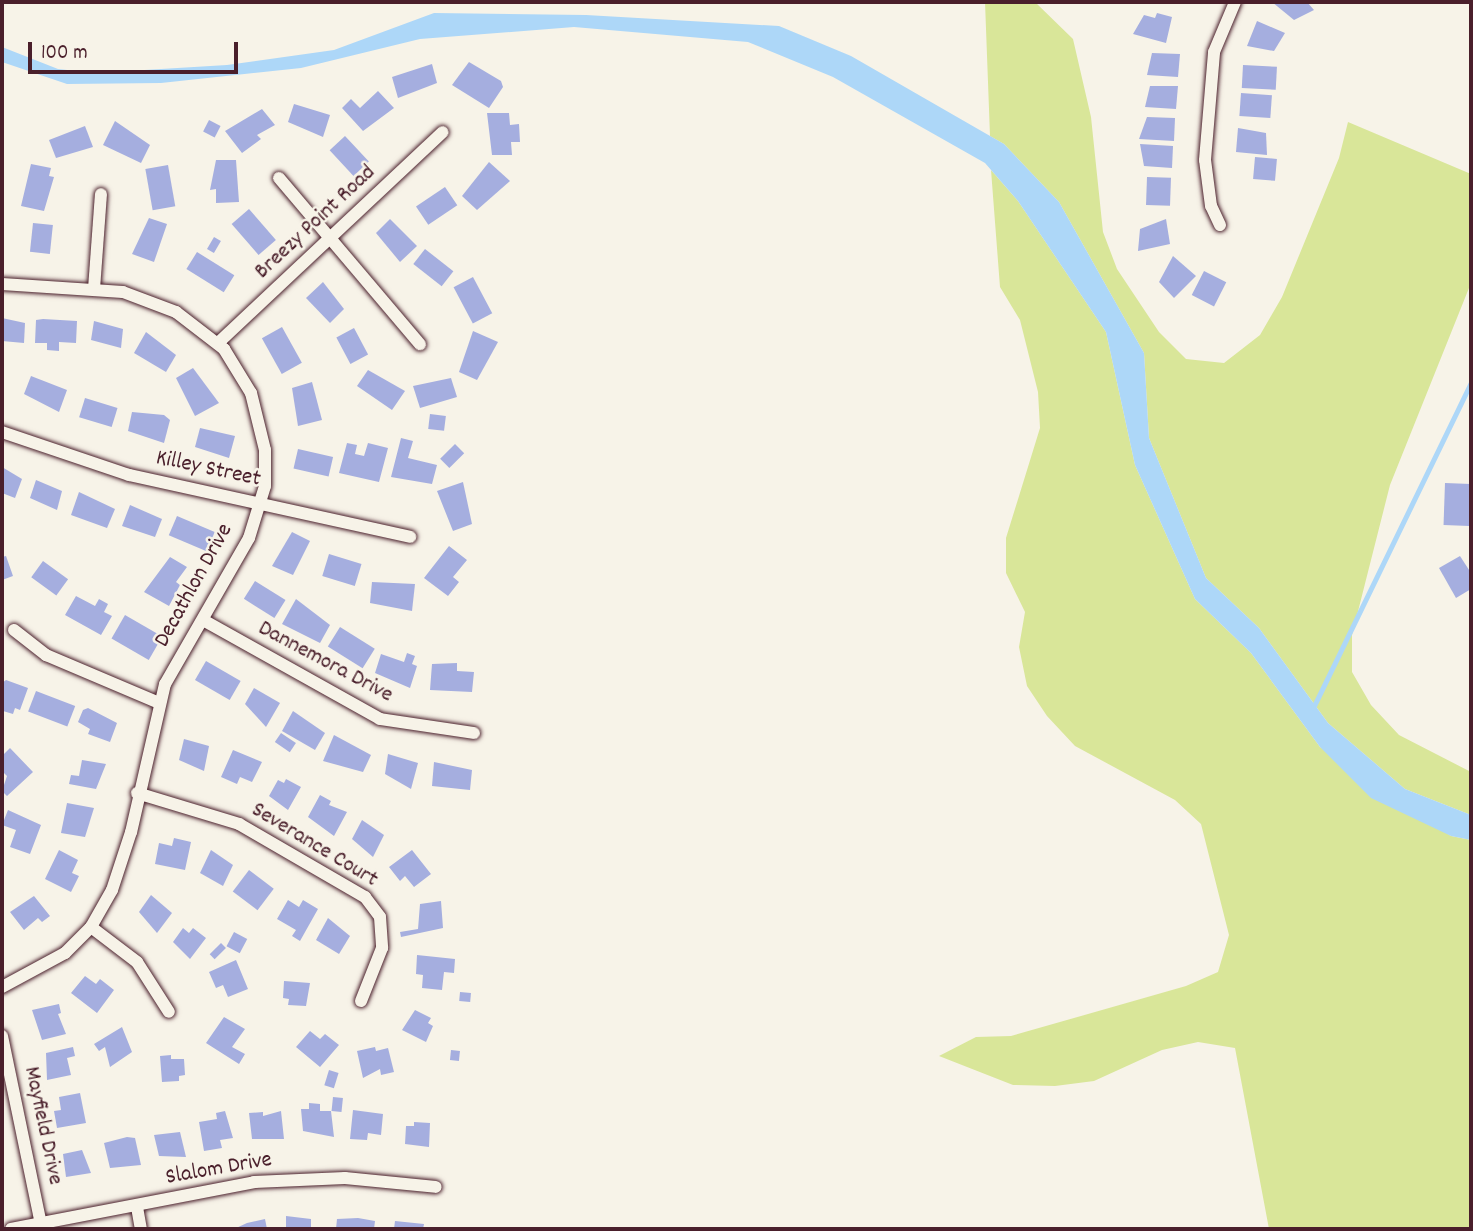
<!DOCTYPE html>
<style>
body{margin:0}
#map{position:relative;width:1473px;height:1231px;overflow:hidden;background:#f7f3e8;font-family:Dekko,sans-serif}
div>[style]{position:absolute}
[style*='--x']{left:calc(var(--x)*1px);top:calc(var(--y)*1px);width:calc(var(--w)*1px);rotate:calc(var(--a)*1deg)}
.green>*{inset:0;background:#d9e699}
.water>*{inset:0;background:#add7f8}
.stream>*{height:4.5px;margin:-2.25px;padding:0 2.25px;transform-origin:2.25px;border-radius:2.25px;background:#add7f8}
.building>*{inset:0;background:#a5aedf;transform-origin:0 0}
.roads{filter:drop-shadow(0 0 2px #4a1f2b) drop-shadow(0 0 2px #4a1f2b)}
.minor>*{height:12px;margin:-6px;padding:0 6px;transform-origin:6px;border-radius:6px;background:#f7f3e8}
span{translate:-50% -50%;white-space:nowrap;text-align:center;line-height:1.15;-webkit-text-stroke:5px #f7f3e8;paint-order:stroke}
.street-label{font-size:23px;color:#4a1f2b}
.frame{position:absolute;inset:0;border:4px solid #4a1f2b;pointer-events:none}
.scale{position:absolute;left:28px;top:42px;width:210px;height:32px;box-sizing:border-box;border:4px solid #4a1f2b;border-top:0;padding-left:9px;font-size:21px;line-height:24px;white-space:nowrap;color:#4a1f2b;-webkit-text-stroke:5px #f7f3e8;paint-order:stroke}
</style>
<div id="map">
<div class="green">
<div style="clip-path:polygon(985px 2px,1035px 2px,1073px 39px,1091px 117px,1103px 232px,1117px 269px,1159px 332px,1186px 359px,1224px 363px,1260px 335px,1282px 297px,1339px 158px,1348px 122px,1471px 174px,1471px 283px,1390px 485px,1352px 635px,1352px 672px,1371px 705px,1399px 735px,1471px 772px,1471px 815px,1405px 789px,1328px 723px,1259px 628px,1206px 578px,1149px 438px,1144px 353px,1059px 202px,1004px 144px,990px 136px)"></div>
<div style="clip-path:polygon(991px 170px,1018px 201px,1106px 332px,1135px 465px,1195px 599px,1251px 653px,1320px 747px,1451px 836px,1471px 840px,1471px 1229px,1269px 1229px,1235px 1048px,1198px 1042px,1162px 1050px,1094px 1081px,1055px 1086px,1013px 1085px,939px 1056px,976px 1037px,1011px 1036px,1186px 986px,1218px 972px,1229px 935px,1201px 824px,1175px 800px,1075px 746px,1047px 716px,1027px 686px,1019px 647px,1025px 612px,1006px 573px,1006px 538px,1040px 428px,1038px 392px,1020px 320px,1000px 287px)"></div>
</div>
<div class="water">
<div style="clip-path:polygon(434px 13px,586px 15px,779px 26px,851px 56px,1004px 144px,1059px 202px,1144px 353px,1149px 438px,1206px 578px,1259px 628px,1328px 723px,1405px 789px,1471px 815px,1471px 840px,1451px 836px,1371px 798px,1320px 747px,1251px 653px,1195px 599px,1135px 465px,1106px 332px,1018px 201px,985px 163px,833px 77px,748px 42px,574px 27px,420px 39px,301px 68px,161px 83px,67px 84px,2px 62px,2px 47px,58px 69px,95px 73px,227px 65px,334px 50px)"></div>
</div>
<div class="stream">
<div style="--x:1313;--y:708;--w:361;--a:-64.1"></div>
</div>
<div class="building">
<div style="clip-path:polygon(1272px 2px,1307px 2px,1314px 10px,1294px 20px)"></div>
<div style="clip-path:polygon(1157px 13px,1172px 17px,1166px 43px,1133px 34px,1144px 15px,1155px 18px)"></div>
<div style="clip-path:polygon(1257px 21px,1285px 33px,1274px 51px,1247px 46px)"></div>
<div style="clip-path:polygon(1152px 53px,1180px 54px,1178px 77px,1147px 75px)"></div>
<div style="clip-path:polygon(469px 62px,501px 81px,503px 87px,489px 108px,452px 85px)"></div>
<div style="clip-path:polygon(432px 64px,437px 83px,398px 98px,392px 77px)"></div>
<div style="left:1243px;top:65px;width:34px;height:23px;rotate:3deg"></div>
<div style="clip-path:polygon(1150px 86px,1178px 86px,1176px 109px,1145px 107px)"></div>
<div style="clip-path:polygon(378px 91px,394px 108px,363px 131px,342px 108px,351px 99px,360px 108px)"></div>
<div style="left:1241px;top:93px;width:31px;height:23px;rotate:4deg"></div>
<div style="clip-path:polygon(294px 104px,330px 115px,323px 137px,288px 122px)"></div>
<div style="clip-path:polygon(262px 109px,275px 125px,257px 135px,261px 139px,242px 153px,225px 131px)"></div>
<div style="clip-path:polygon(487px 113px,509px 113px,510px 125px,519px 124px,520px 142px,511px 142px,512px 155px,492px 155px)"></div>
<div style="clip-path:polygon(1147px 117px,1175px 118px,1174px 141px,1139px 139px)"></div>
<div style="left:209px;top:120px;width:13px;height:13px;rotate:27deg"></div>
<div style="clip-path:polygon(115px 121px,150px 145px,141px 163px,103px 145px)"></div>
<div style="clip-path:polygon(85px 126px,93px 147px,56px 158px,49px 140px)"></div>
<div style="clip-path:polygon(1238px 128px,1266px 133px,1267px 155px,1236px 152px)"></div>
<div style="left:345px;top:136px;width:35px;height:21px;rotate:47deg"></div>
<div style="clip-path:polygon(1140px 144px,1173px 146px,1172px 168px,1144px 166px)"></div>
<div style="left:1255px;top:157px;width:22px;height:22px;rotate:5deg"></div>
<div style="clip-path:polygon(216px 160px,236px 160px,239px 202px,216px 203px,216px 189px,210px 190px)"></div>
<div style="clip-path:polygon(489px 162px,510px 181px,477px 210px,462px 196px)"></div>
<div style="clip-path:polygon(31px 164px,51px 168px,49px 176px,54px 177px,44px 211px,21px 206px)"></div>
<div style="left:168px;top:165px;width:42px;height:23px;rotate:80deg"></div>
<div style="left:1147px;top:177px;width:24px;height:28px;rotate:2deg"></div>
<div style="left:445px;top:187px;width:22px;height:35px;rotate:56deg"></div>
<div style="left:249px;top:209px;width:41px;height:23px;rotate:49deg"></div>
<div style="clip-path:polygon(149px 218px,167px 224px,154px 262px,132px 254px)"></div>
<div style="clip-path:polygon(390px 219px,417px 246px,400px 262px,376px 233px)"></div>
<div style="clip-path:polygon(1166px 219px,1170px 244px,1138px 251px,1140px 229px)"></div>
<div style="left:33px;top:223px;width:20px;height:29px;rotate:6deg"></div>
<div style="left:214px;top:237px;width:8px;height:14px;rotate:30deg"></div>
<div style="left:425px;top:249px;width:36px;height:19px;rotate:38deg"></div>
<div style="left:197px;top:252px;width:44px;height:20px;rotate:32deg"></div>
<div style="clip-path:polygon(1173px 256px,1196px 276px,1174px 298px,1159px 282px)"></div>
<div style="left:1204px;top:271px;width:25px;height:27px;rotate:27deg"></div>
<div style="left:473px;top:277px;width:41px;height:22px;rotate:62deg"></div>
<div style="clip-path:polygon(323px 282px,344px 309px,330px 323px,306px 298px)"></div>
<div style="clip-path:polygon(2px 318px,25px 323px,24px 343px,2px 341px)"></div>
<div style="clip-path:polygon(43px 319px,77px 321px,76px 343px,59px 342px,59px 351px,47px 350px,47px 343px,35px 343px,36px 320px)"></div>
<div style="clip-path:polygon(94px 321px,123px 329px,121px 348px,91px 340px)"></div>
<div style="left:282px;top:327px;width:41px;height:23px;rotate:61deg"></div>
<div style="left:354px;top:328px;width:30px;height:20px;rotate:62deg"></div>
<div style="clip-path:polygon(473px 331px,498px 342px,477px 380px,459px 372px)"></div>
<div style="clip-path:polygon(146px 332px,176px 355px,166px 372px,134px 353px)"></div>
<div style="clip-path:polygon(193px 368px,219px 403px,195px 416px,176px 378px)"></div>
<div style="clip-path:polygon(368px 370px,405px 391px,392px 410px,357px 386px)"></div>
<div style="clip-path:polygon(31px 376px,67px 390px,59px 412px,24px 394px)"></div>
<div style="clip-path:polygon(451px 378px,457px 397px,420px 408px,413px 386px)"></div>
<div style="clip-path:polygon(312px 382px,322px 420px,298px 426px,292px 388px)"></div>
<div style="left:85px;top:398px;width:34px;height:20px;rotate:17deg"></div>
<div style="clip-path:polygon(132px 412px,164px 415px,170px 420px,164px 443px,128px 431px)"></div>
<div style="left:430px;top:414px;width:16px;height:15px;rotate:7deg"></div>
<div style="clip-path:polygon(200px 428px,235px 436px,229px 458px,195px 447px)"></div>
<div style="clip-path:polygon(401px 438px,413px 441px,408px 458px,437px 465px,432px 484px,391px 477px)"></div>
<div style="clip-path:polygon(347px 443px,357px 445px,355px 454px,364px 456px,368px 443px,388px 448px,379px 482px,339px 473px)"></div>
<div style="left:455px;top:444px;width:13px;height:21px;rotate:45deg"></div>
<div style="left:298px;top:449px;width:36px;height:20px;rotate:13deg"></div>
<div style="clip-path:polygon(2px 467px,22px 479px,15px 498px,2px 493px)"></div>
<div style="clip-path:polygon(36px 480px,62px 491px,57px 510px,30px 498px)"></div>
<div style="clip-path:polygon(463px 482px,472px 524px,453px 531px,437px 491px)"></div>
<div style="left:1445px;top:483px;width:26px;height:42px;rotate:2deg"></div>
<div style="clip-path:polygon(79px 492px,115px 509px,107px 528px,71px 515px)"></div>
<div style="clip-path:polygon(130px 505px,162px 519px,155px 537px,122px 526px)"></div>
<div style="left:177px;top:516px;width:41px;height:21px;rotate:23deg"></div>
<div style="clip-path:polygon(292px 532px,310px 541px,293px 575px,272px 566px)"></div>
<div style="clip-path:polygon(449px 546px,467px 560px,453px 577px,459px 582px,448px 596px,424px 578px)"></div>
<div style="left:329px;top:554px;width:34px;height:23px;rotate:17deg"></div>
<div style="clip-path:polygon(6px 556px,13px 576px,2px 580px,2px 557px)"></div>
<div style="clip-path:polygon(1460px 556px,1471px 573px,1471px 589px,1456px 598px,1439px 568px)"></div>
<div style="clip-path:polygon(170px 557px,187px 567px,176px 582px,180px 585px,169px 606px,144px 592px)"></div>
<div style="left:43px;top:561px;width:31px;height:20px;rotate:36deg"></div>
<div style="left:255px;top:581px;width:36px;height:21px;rotate:32deg"></div>
<div style="clip-path:polygon(372px 582px,415px 584px,412px 611px,370px 603px)"></div>
<div style="clip-path:polygon(76px 596px,95px 606px,99px 599px,108px 604px,104px 612px,112px 616px,101px 635px,65px 615px)"></div>
<div style="clip-path:polygon(296px 599px,330px 625px,320px 643px,282px 624px)"></div>
<div style="left:125px;top:615px;width:43px;height:27px;rotate:30deg"></div>
<div style="left:340px;top:627px;width:41px;height:23px;rotate:32deg"></div>
<div style="clip-path:polygon(407px 653px,415px 656px,412px 664px,417px 666px,410px 688px,375px 673px,381px 654px,404px 662px)"></div>
<div style="left:206px;top:661px;width:40px;height:22px;rotate:30deg"></div>
<div style="clip-path:polygon(457px 663px,457px 671px,474px 672px,472px 692px,430px 690px,432px 664px)"></div>
<div style="clip-path:polygon(6px 680px,28px 688px,20px 710px,15px 708px,13px 714px,3px 711px,2px 683px)"></div>
<div style="clip-path:polygon(254px 688px,280px 703px,266px 727px,245px 704px)"></div>
<div style="left:36px;top:691px;width:42px;height:22px;rotate:21deg"></div>
<div style="clip-path:polygon(88px 708px,117px 723px,110px 742px,88px 734px,90px 729px,78px 722px,83px 710px)"></div>
<div style="clip-path:polygon(293px 711px,325px 733px,315px 750px,282px 731px)"></div>
<div style="left:281px;top:733px;width:18px;height:11px;rotate:34deg"></div>
<div style="clip-path:polygon(334px 735px,371px 755px,363px 772px,323px 761px)"></div>
<div style="clip-path:polygon(184px 739px,209px 746px,204px 771px,179px 760px)"></div>
<div style="clip-path:polygon(10px 748px,33px 772px,7px 796px,2px 791px,7px 776px,2px 771px,2px 756px)"></div>
<div style="clip-path:polygon(233px 750px,262px 762px,252px 782px,240px 777px,237px 784px,221px 777px)"></div>
<div style="clip-path:polygon(388px 754px,418px 763px,411px 789px,385px 774px)"></div>
<div style="clip-path:polygon(82px 760px,106px 764px,96px 789px,69px 784px,71px 775px,79px 776px)"></div>
<div style="clip-path:polygon(434px 762px,472px 770px,470px 790px,432px 786px)"></div>
<div style="clip-path:polygon(286px 779px,301px 787px,288px 810px,269px 796px,278px 780px,284px 783px)"></div>
<div style="clip-path:polygon(320px 795px,331px 801px,329px 805px,347px 812px,334px 836px,308px 817px)"></div>
<div style="clip-path:polygon(67px 803px,94px 808px,85px 837px,61px 833px)"></div>
<div style="clip-path:polygon(8px 810px,41px 825px,30px 854px,10px 847px,16px 830px,2px 825px)"></div>
<div style="clip-path:polygon(362px 820px,384px 835px,373px 857px,352px 839px)"></div>
<div style="clip-path:polygon(174px 838px,191px 842px,185px 870px,155px 864px,159px 843px,172px 846px)"></div>
<div style="clip-path:polygon(59px 850px,78px 860px,72px 873px,79px 876px,71px 892px,45px 879px)"></div>
<div style="clip-path:polygon(211px 850px,233px 865px,223px 886px,200px 873px)"></div>
<div style="clip-path:polygon(412px 850px,431px 874px,414px 887px,405px 876px,400px 881px,389px 867px)"></div>
<div style="left:249px;top:870px;width:31px;height:27px;rotate:37deg"></div>
<div style="clip-path:polygon(151px 895px,172px 913px,157px 933px,139px 912px)"></div>
<div style="clip-path:polygon(34px 896px,50px 916px,42px 922px,38px 918px,24px 930px,10px 912px)"></div>
<div style="clip-path:polygon(288px 900px,299px 907px,303px 900px,318px 909px,300px 941px,292px 936px,296px 930px,277px 919px)"></div>
<div style="clip-path:polygon(441px 901px,443px 928px,401px 937px,400px 932px,418px 929px,420px 904px)"></div>
<div style="clip-path:polygon(328px 918px,350px 936px,339px 954px,316px 940px)"></div>
<div style="clip-path:polygon(183px 928px,189px 933px,193px 928px,206px 938px,190px 959px,173px 942px)"></div>
<div style="left:234px;top:932px;width:15px;height:16px;rotate:28deg"></div>
<div style="left:221px;top:943px;width:7px;height:16px;rotate:45deg"></div>
<div style="clip-path:polygon(417px 955px,455px 959px,454px 973px,444px 972px,442px 990px,422px 988px,423px 975px,416px 974px)"></div>
<div style="clip-path:polygon(236px 960px,248px 989px,228px 997px,223px 985px,216px 988px,209px 972px)"></div>
<div style="clip-path:polygon(85px 976px,96px 984px,100px 979px,114px 990px,97px 1013px,71px 993px)"></div>
<div style="clip-path:polygon(284px 981px,310px 983px,306px 1006px,288px 1005px,289px 999px,283px 998px)"></div>
<div style="left:460px;top:992px;width:11px;height:9px;rotate:5deg"></div>
<div style="clip-path:polygon(59px 1004px,61px 1013px,58px 1014px,66px 1034px,42px 1040px,32px 1010px)"></div>
<div style="clip-path:polygon(415px 1010px,431px 1018px,428px 1023px,433px 1026px,426px 1042px,402px 1030px)"></div>
<div style="clip-path:polygon(224px 1017px,245px 1029px,232px 1047px,245px 1054px,239px 1064px,206px 1043px)"></div>
<div style="clip-path:polygon(122px 1027px,132px 1052px,110px 1067px,105px 1047px,99px 1051px,94px 1044px)"></div>
<div style="clip-path:polygon(310px 1031px,320px 1039px,325px 1034px,339px 1045px,320px 1067px,296px 1047px)"></div>
<div style="clip-path:polygon(73px 1047px,75px 1056px,67px 1058px,71px 1075px,47px 1080px,46px 1053px)"></div>
<div style="clip-path:polygon(375px 1047px,376px 1051px,388px 1048px,394px 1072px,381px 1075px,380px 1069px,363px 1078px,357px 1051px)"></div>
<div style="left:451px;top:1050px;width:9px;height:10px;rotate:6deg"></div>
<div style="clip-path:polygon(171px 1055px,171px 1059px,184px 1059px,185px 1075px,179px 1076px,179px 1081px,162px 1082px,160px 1056px)"></div>
<div style="left:329px;top:1070px;width:10px;height:16px;rotate:17deg"></div>
<div style="clip-path:polygon(80px 1093px,86px 1123px,57px 1128px,54px 1111px,61px 1110px,59px 1097px)"></div>
<div style="left:333px;top:1097px;width:10px;height:14px;rotate:6deg"></div>
<div style="clip-path:polygon(309px 1103px,320px 1104px,320px 1111px,331px 1111px,334px 1137px,303px 1131px,301px 1109px,309px 1109px)"></div>
<div style="clip-path:polygon(353px 1110px,383px 1114px,381px 1135px,368px 1133px,367px 1140px,350px 1139px)"></div>
<div style="clip-path:polygon(225px 1111px,233px 1138px,220px 1140px,222px 1148px,204px 1151px,199px 1122px,217px 1119px,216px 1113px)"></div>
<div style="clip-path:polygon(281px 1111px,284px 1139px,252px 1139px,249px 1113px,263px 1112px,263px 1116px)"></div>
<div style="clip-path:polygon(414px 1122px,430px 1123px,429px 1147px,405px 1144px,406px 1126px,414px 1126px)"></div>
<div style="clip-path:polygon(180px 1132px,186px 1157px,159px 1156px,154px 1135px)"></div>
<div style="clip-path:polygon(127px 1137px,135px 1138px,141px 1165px,110px 1168px,104px 1143px)"></div>
<div style="clip-path:polygon(82px 1150px,91px 1173px,66px 1177px,63px 1154px)"></div>
<div style="clip-path:polygon(286px 1216px,311px 1219px,311px 1229px,286px 1229px)"></div>
<div style="clip-path:polygon(358px 1218px,375px 1221px,374px 1229px,336px 1229px,337px 1219px)"></div>
<div style="clip-path:polygon(265px 1219px,267px 1229px,234px 1229px,247px 1223px)"></div>
<div style="clip-path:polygon(395px 1221px,424px 1224px,423px 1229px,394px 1229px)"></div>
</div>
<div class="roads">
<div class="minor">
<div style="--x:279;--y:178;--w:218;--a:49.7"></div>
<div style="--x:1220;--y:225;--w:21;--a:-115"></div>
<div style="--x:1211;--y:206;--w:46;--a:-97.4"></div>
<div style="--x:1205;--y:160;--w:108;--a:-85.2"></div>
<div style="--x:1214;--y:52;--w:54;--a:-67.2"></div>
<div style="--x:2;--y:284;--w:121;--a:3.8"></div>
<div style="--x:123;--y:292;--w:57;--a:20.7"></div>
<div style="--x:176;--y:312;--w:61;--a:37.6"></div>
<div style="--x:224;--y:349;--w:52;--a:58.5"></div>
<div style="--x:251;--y:393;--w:59;--a:76.2"></div>
<div style="--x:265;--y:450;--w:36;--a:90"></div>
<div style="--x:265;--y:486;--w:54;--a:107.1"></div>
<div style="--x:249;--y:538;--w:168;--a:119.9"></div>
<div style="--x:165;--y:684;--w:152;--a:102.9"></div>
<div style="--x:131;--y:832;--w:61;--a:108.1"></div>
<div style="--x:112;--y:890;--w:43;--a:119.6"></div>
<div style="--x:91;--y:927;--w:37;--a:135"></div>
<div style="--x:65;--y:953;--w:72;--a:151.6"></div>
<div style="--x:94;--y:289;--w:95;--a:-85.8"></div>
<div style="--x:218;--y:343;--w:308;--a:-43.2"></div>
<div style="--x:2;--y:432;--w:134;--a:18.7"></div>
<div style="--x:129;--y:475;--w:288;--a:12.4"></div>
<div style="--x:203;--y:620;--w:203;--a:29.2"></div>
<div style="--x:380;--y:719;--w:95;--a:8.5"></div>
<div style="--x:14;--y:630;--w:41;--a:38"></div>
<div style="--x:46;--y:655;--w:123;--a:23"></div>
<div style="--x:137;--y:793;--w:107;--a:16.9"></div>
<div style="--x:239;--y:824;--w:146;--a:30.1"></div>
<div style="--x:365;--y:897;--w:25;--a:53"></div>
<div style="--x:380;--y:917;--w:31;--a:86"></div>
<div style="--x:382;--y:948;--w:57;--a:111.6"></div>
<div style="--x:91;--y:927;--w:58;--a:37.3"></div>
<div style="--x:137;--y:962;--w:59;--a:57.4"></div>
<div style="--x:2;--y:1036;--w:193;--a:78.3"></div>
<div style="--x:137;--y:1207;--w:22;--a:80"></div>
<div style="--x:11;--y:1229;--w:248;--a:-10.9"></div>
<div style="--x:254;--y:1182;--w:91;--a:-2.5"></div>
<div style="--x:345;--y:1178;--w:91;--a:5.6"></div>
</div>
</div>
<div class="street-label">
<span style="left:316px;top:223px;rotate:-43deg">Breezy Point Road</span>
<span style="left:208px;top:470px;rotate:12deg">Killey Street</span>
<span style="left:195px;top:586px;rotate:-61deg">Decathlon Drive</span>
<span style="left:325px;top:663px;rotate:28deg">Dannemora Drive</span>
<span style="left:314px;top:846px;rotate:31deg">Severance Court</span>
<span style="left:42px;top:1126px;rotate:78deg">Mayfield Drive</span>
<span style="left:219px;top:1170px;rotate:-10deg">Slalom Drive</span>
</div>
<div class="frame"></div>
<div class="scale">100 m</div>
</div>
